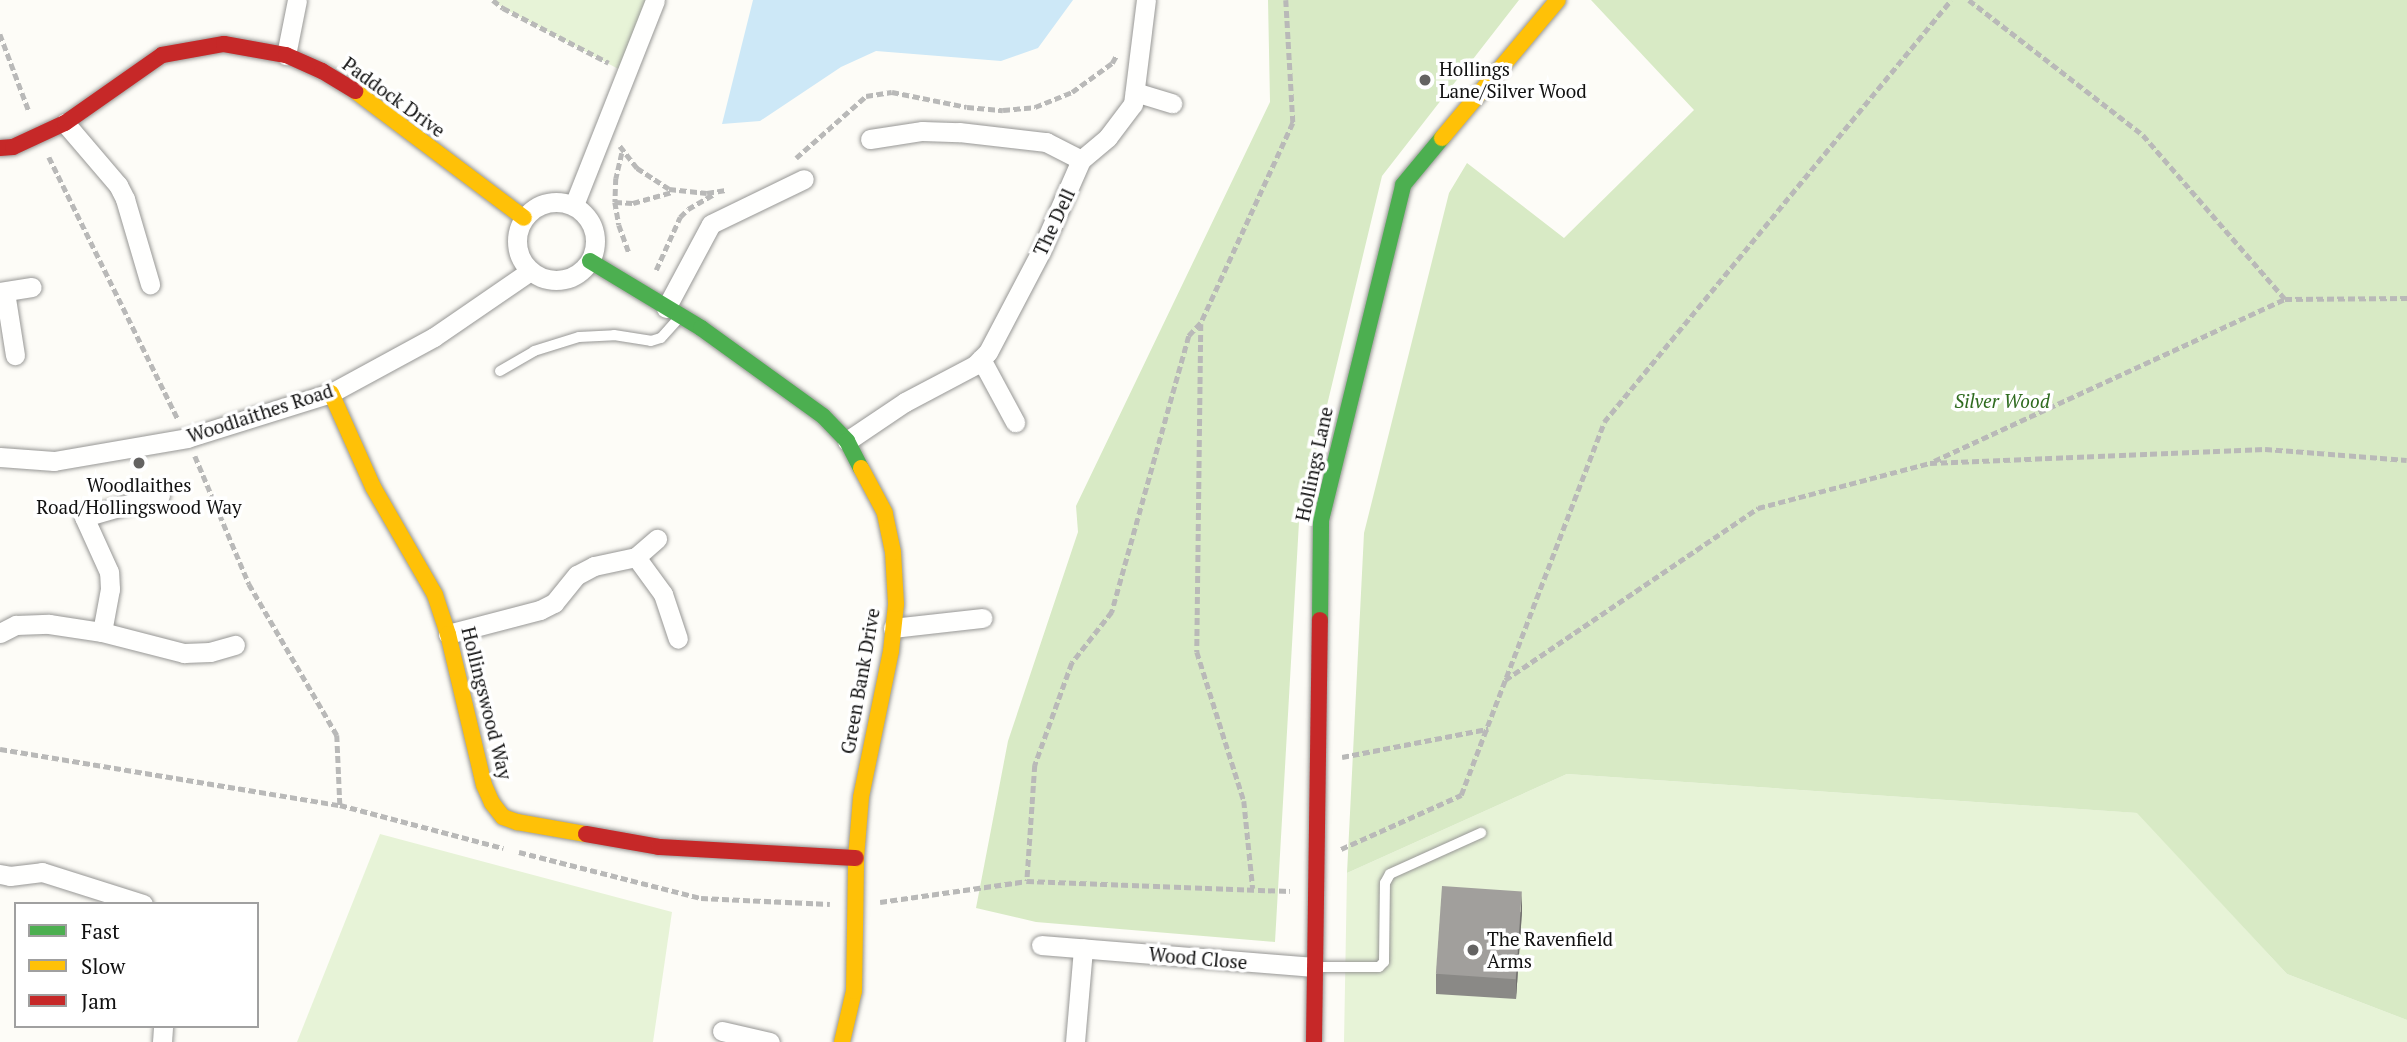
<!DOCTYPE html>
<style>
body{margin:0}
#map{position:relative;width:2407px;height:1042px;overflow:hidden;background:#fdfcf7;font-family:"PT Serif",serif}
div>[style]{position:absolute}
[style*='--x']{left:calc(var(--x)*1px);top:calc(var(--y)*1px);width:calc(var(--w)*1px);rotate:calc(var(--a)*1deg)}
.green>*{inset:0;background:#e7f3d7}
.forest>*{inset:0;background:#d8eac5}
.water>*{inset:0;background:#cde8f7}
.path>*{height:4.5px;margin-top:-2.25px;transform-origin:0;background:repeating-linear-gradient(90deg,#b9b9b8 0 7px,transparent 0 10.5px)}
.roads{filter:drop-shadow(0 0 2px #979795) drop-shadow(0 0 2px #979795)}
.lane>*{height:10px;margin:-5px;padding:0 5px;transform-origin:5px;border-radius:5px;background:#fffffe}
.street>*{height:19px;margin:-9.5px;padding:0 9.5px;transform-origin:9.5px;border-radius:9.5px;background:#fffffe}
.street>.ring{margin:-9.5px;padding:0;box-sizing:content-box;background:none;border:19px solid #fffffe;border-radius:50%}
.fast>*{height:16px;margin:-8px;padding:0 8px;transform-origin:8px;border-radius:8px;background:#4caf50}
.slow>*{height:16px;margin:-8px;padding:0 8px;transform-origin:8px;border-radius:8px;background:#ffc107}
.jam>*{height:16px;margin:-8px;padding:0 8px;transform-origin:8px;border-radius:8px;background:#c62828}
.wall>*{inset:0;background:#8a8986}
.shaded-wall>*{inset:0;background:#716f6d}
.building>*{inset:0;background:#a19f9c;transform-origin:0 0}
.dots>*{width:19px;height:19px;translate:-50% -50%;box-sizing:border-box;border:4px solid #fff;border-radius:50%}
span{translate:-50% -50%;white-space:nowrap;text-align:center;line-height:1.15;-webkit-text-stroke:7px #fff;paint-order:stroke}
.poi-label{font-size:19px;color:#111}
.left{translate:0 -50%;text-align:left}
.street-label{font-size:19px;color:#111}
.park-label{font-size:19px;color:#2f6b1f;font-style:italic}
.legend{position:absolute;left:14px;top:902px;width:245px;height:126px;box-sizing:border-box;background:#fff;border:2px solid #a0a0a0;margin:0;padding:9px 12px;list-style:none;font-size:21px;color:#111}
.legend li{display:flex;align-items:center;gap:14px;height:35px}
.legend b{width:35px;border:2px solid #a0a0a0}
</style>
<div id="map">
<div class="green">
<div style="clip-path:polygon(493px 0,655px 0,626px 73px,503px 8px)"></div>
<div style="clip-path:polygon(1567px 774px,2138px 813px,2287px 974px,2407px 1020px,2407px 1042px,1344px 1042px,1347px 873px)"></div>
<div style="clip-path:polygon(380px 834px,672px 912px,653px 1042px,297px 1042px)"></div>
</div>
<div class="forest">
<div style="clip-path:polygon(1268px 0,1519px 0,1382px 176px,1299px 522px,1275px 942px,1036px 922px,976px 908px,1008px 741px,1078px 532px,1076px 506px,1270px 102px)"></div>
<div style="clip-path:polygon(1591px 0,2407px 0,2407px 1020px,2287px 974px,2137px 813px,1567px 774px,1347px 873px,1364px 533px,1449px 193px,1467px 163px,1564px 238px,1694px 110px)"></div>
</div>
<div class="water">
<div style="clip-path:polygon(753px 0,1073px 0,1038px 48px,1001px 61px,876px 51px,841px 67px,760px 121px,722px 124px)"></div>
</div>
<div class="path">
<div style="--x:493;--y:0;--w:13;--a:39"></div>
<div style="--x:503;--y:8;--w:119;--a:27.4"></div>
<div style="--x:1286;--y:0;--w:123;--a:86.7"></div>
<div style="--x:1293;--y:123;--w:220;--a:114.7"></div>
<div style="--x:1201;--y:323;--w:18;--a:133"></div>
<div style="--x:1189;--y:336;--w:287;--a:105.6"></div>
<div style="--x:1112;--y:612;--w:65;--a:128.1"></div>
<div style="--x:1072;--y:663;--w:109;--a:109.9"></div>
<div style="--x:1035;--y:765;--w:116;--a:93.9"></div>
<div style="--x:1027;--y:881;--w:263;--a:2.2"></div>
<div style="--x:1969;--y:0;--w:220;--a:37.8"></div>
<div style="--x:2143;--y:135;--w:217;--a:49.1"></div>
<div style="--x:0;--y:34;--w:82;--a:69.4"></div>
<div style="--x:620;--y:146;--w:28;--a:52"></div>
<div style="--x:637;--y:168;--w:38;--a:33"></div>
<div style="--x:669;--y:189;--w:38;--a:6"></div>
<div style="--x:707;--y:193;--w:19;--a:-9"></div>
<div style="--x:622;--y:153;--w:26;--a:103"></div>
<div style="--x:616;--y:178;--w:24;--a:92"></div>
<div style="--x:615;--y:202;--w:23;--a:80"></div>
<div style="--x:619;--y:225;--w:30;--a:70"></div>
<div style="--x:49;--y:157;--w:292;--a:63.8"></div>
<div style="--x:796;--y:158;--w:94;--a:-41.5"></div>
<div style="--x:866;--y:96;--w:26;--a:-9"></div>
<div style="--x:892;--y:92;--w:76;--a:11.3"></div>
<div style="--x:967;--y:107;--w:36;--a:5"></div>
<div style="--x:1003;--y:110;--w:32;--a:-5"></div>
<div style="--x:1035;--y:107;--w:40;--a:-22"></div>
<div style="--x:1072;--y:92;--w:49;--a:-35.9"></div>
<div style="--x:1112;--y:63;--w:8;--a:-60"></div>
<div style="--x:615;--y:202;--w:18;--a:3"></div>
<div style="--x:633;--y:203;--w:41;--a:-15.8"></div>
<div style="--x:656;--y:270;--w:58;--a:-65.6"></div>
<div style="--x:680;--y:217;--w:11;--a:-45"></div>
<div style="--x:688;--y:209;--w:30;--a:-30"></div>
<div style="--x:1201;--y:324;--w:328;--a:90.7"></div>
<div style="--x:1197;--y:652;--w:156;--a:72.5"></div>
<div style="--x:1244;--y:801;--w:88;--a:84.2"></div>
<div style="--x:195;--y:456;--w:139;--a:67.1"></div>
<div style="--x:249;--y:584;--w:175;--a:59.8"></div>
<div style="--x:337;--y:735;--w:70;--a:87.5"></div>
<div style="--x:1934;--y:461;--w:387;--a:-24.8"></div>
<div style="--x:2285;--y:299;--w:122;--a:-0.5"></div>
<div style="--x:1505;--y:680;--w:306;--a:-34.2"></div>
<div style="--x:1758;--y:508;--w:178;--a:-14.7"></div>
<div style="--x:1930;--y:463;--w:335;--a:-2.4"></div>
<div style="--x:2265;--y:449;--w:142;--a:4.4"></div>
<div style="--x:0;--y:749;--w:345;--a:9.4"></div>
<div style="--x:340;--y:805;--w:169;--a:14.8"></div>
<div style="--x:1342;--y:757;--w:149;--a:-10.9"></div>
<div style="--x:1341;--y:849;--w:132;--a:-24.2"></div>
<div style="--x:1461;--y:795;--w:399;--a:-69"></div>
<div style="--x:1604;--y:422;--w:546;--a:-50.57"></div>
<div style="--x:519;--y:852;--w:188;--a:14.2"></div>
<div style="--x:701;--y:898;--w:129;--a:2.7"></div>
<div style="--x:880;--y:902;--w:148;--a:-8.1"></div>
</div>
<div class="roads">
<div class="lane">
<div style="--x:500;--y:371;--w:39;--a:-30"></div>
<div style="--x:534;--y:351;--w:47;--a:-17.3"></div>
<div style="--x:579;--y:337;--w:35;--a:-3"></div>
<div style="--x:614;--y:335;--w:37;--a:9"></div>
<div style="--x:651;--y:341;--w:10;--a:-17"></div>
<div style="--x:661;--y:338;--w:28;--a:-48"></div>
<div style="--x:1318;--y:967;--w:61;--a:0"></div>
<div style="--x:1379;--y:967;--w:7;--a:-45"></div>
<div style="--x:1384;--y:962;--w:79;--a:-89.3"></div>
<div style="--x:1385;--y:883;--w:10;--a:-61"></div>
<div style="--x:1390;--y:874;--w:100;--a:-24.3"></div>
</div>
<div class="street">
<div style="--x:286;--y:55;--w:56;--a:-78.7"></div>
<div style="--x:1135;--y:92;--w:39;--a:17"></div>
<div style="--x:65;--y:123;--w:82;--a:49.5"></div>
<div style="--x:118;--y:185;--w:16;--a:63"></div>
<div style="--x:125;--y:199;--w:89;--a:73.6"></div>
<div style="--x:870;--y:139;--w:53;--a:-8.7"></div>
<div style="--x:922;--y:131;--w:37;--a:2"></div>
<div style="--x:959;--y:132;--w:88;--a:6.6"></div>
<div style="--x:1046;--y:142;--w:39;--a:27"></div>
<div class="ring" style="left:517px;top:202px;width:59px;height:59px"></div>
<div style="--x:574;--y:205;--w:220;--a:-68.4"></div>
<div style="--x:0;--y:292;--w:32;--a:-9"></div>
<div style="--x:5;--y:292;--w:64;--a:81"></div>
<div style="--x:666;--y:308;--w:95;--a:-61.8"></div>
<div style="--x:711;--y:224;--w:103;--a:-25.8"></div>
<div style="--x:981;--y:359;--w:72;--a:61.6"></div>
<div style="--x:847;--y:441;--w:70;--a:-33.9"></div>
<div style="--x:905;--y:402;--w:79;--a:-27.9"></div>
<div style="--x:975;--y:365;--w:18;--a:-45"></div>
<div style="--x:988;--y:352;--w:114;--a:-62.3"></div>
<div style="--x:1041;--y:251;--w:99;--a:-66.3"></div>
<div style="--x:1081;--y:160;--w:35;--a:-40"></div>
<div style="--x:1108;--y:137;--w:41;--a:-52.9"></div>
<div style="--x:1133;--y:104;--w:105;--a:-82.9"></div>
<div style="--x:0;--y:457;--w:54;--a:4.2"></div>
<div style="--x:54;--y:461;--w:135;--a:-9.8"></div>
<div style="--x:187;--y:438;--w:151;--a:-17.4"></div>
<div style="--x:331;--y:393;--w:117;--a:-28.5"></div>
<div style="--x:434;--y:337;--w:116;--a:-34.5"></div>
<div style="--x:636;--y:557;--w:46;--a:53.9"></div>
<div style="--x:663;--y:594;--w:47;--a:71.6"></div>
<div style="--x:893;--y:628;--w:90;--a:-6.4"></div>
<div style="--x:102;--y:632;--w:44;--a:-79.5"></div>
<div style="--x:110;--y:589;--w:17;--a:-93"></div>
<div style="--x:109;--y:572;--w:60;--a:-114.4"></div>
<div style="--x:84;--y:517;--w:79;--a:-16.1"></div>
<div style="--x:0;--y:633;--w:18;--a:-27"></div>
<div style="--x:16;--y:625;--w:33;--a:-2"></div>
<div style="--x:49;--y:624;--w:54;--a:8.6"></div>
<div style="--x:102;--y:632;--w:85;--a:14.4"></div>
<div style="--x:184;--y:653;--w:26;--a:-2"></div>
<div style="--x:210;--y:652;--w:26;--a:-16"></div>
<div style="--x:448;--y:634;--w:95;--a:-14.6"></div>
<div style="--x:540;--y:610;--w:16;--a:-27"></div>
<div style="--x:554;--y:603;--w:36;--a:-51"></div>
<div style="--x:577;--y:575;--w:19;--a:-28"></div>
<div style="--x:594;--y:566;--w:43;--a:-12.1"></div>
<div style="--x:636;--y:557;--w:28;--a:-41"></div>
<div style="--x:0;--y:874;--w:10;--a:11"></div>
<div style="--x:10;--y:876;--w:32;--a:-7"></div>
<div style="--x:42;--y:872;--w:106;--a:17.6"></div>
<div style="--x:1041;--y:945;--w:274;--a:4.6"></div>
<div style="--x:722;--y:1031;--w:49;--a:12.9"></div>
<div style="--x:162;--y:1042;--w:16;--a:-86"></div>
<div style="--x:1075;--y:1042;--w:94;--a:-85.1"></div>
</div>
<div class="fast">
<div style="--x:590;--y:261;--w:130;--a:31.1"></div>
<div style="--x:701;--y:328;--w:150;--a:35.8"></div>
<div style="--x:823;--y:416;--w:35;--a:46"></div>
<div style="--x:847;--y:441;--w:30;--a:63"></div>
<div style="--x:1320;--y:620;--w:100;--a:-89.4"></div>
<div style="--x:1321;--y:520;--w:345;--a:-76.2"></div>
<div style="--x:1403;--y:185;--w:61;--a:-50.3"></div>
</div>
<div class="slow">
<div style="--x:355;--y:91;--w:211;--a:36.9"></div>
<div style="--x:1442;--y:138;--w:180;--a:-50"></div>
<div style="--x:331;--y:393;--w:103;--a:65.9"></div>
<div style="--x:373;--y:487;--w:125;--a:60.1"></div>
<div style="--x:435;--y:595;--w:41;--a:71.6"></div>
<div style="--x:448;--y:634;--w:155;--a:76.6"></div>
<div style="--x:484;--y:785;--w:20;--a:66"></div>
<div style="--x:492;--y:803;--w:18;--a:52"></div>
<div style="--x:503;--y:817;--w:15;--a:20"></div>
<div style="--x:517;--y:822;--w:70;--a:9.9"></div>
<div style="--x:842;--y:1042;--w:52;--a:-76.8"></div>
<div style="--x:854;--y:991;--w:133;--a:-89.1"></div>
<div style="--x:856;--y:858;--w:61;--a:-85.3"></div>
<div style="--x:861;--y:797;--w:149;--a:-78.4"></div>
<div style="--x:891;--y:651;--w:47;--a:-83.9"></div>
<div style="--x:896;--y:604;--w:52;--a:-93.3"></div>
<div style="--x:893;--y:552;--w:40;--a:-102"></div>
<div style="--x:885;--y:513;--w:51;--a:-118.1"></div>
</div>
<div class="jam">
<div style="--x:0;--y:148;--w:13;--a:-4"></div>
<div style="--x:13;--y:147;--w:57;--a:-24.8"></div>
<div style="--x:65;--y:123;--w:118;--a:-35"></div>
<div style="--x:162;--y:55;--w:63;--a:-10.1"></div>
<div style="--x:224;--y:44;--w:63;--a:10.1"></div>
<div style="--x:286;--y:55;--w:39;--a:24"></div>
<div style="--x:322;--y:71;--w:39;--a:31"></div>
<div style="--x:586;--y:834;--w:74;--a:10.1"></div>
<div style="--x:659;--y:847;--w:197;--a:3.2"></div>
<div style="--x:1314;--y:1042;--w:422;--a:-89.2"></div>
</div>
</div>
<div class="wall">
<div style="clip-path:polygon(1522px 911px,1516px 999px,1436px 994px,1436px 974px)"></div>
</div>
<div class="shaded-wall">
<div style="clip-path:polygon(1522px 891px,1522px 911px,1516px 999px,1516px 979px)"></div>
</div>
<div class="building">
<div style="left:1442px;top:886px;width:80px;height:88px;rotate:4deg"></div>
</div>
<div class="dots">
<div style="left:1425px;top:80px;background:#646362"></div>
<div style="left:139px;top:463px;background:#646362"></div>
<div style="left:1473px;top:950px;background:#646362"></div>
</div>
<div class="poi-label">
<span class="left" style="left:1439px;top:80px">Hollings<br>Lane/Silver Wood</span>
<span style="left:139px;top:496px">Woodlaithes<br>Road/Hollingswood Way</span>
<span class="left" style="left:1487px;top:950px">The Ravenfield<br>Arms</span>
</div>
<div class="street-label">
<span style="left:394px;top:97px;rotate:36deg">Paddock Drive</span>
<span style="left:1054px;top:222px;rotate:-65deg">The Dell</span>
<span style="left:260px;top:413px;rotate:-18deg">Woodlaithes Road</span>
<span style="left:1314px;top:464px;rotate:-78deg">Hollings Lane</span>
<span style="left:860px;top:681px;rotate:-80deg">Green Bank Drive</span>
<span style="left:487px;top:703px;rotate:76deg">Hollingswood Way</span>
<span style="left:1198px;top:958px;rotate:5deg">Wood Close</span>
</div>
<div class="park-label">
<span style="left:2002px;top:401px">Silver Wood</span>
</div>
<ul class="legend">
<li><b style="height:9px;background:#4caf50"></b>Fast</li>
<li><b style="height:9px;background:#ffc107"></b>Slow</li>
<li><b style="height:9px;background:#c62828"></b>Jam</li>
</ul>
</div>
